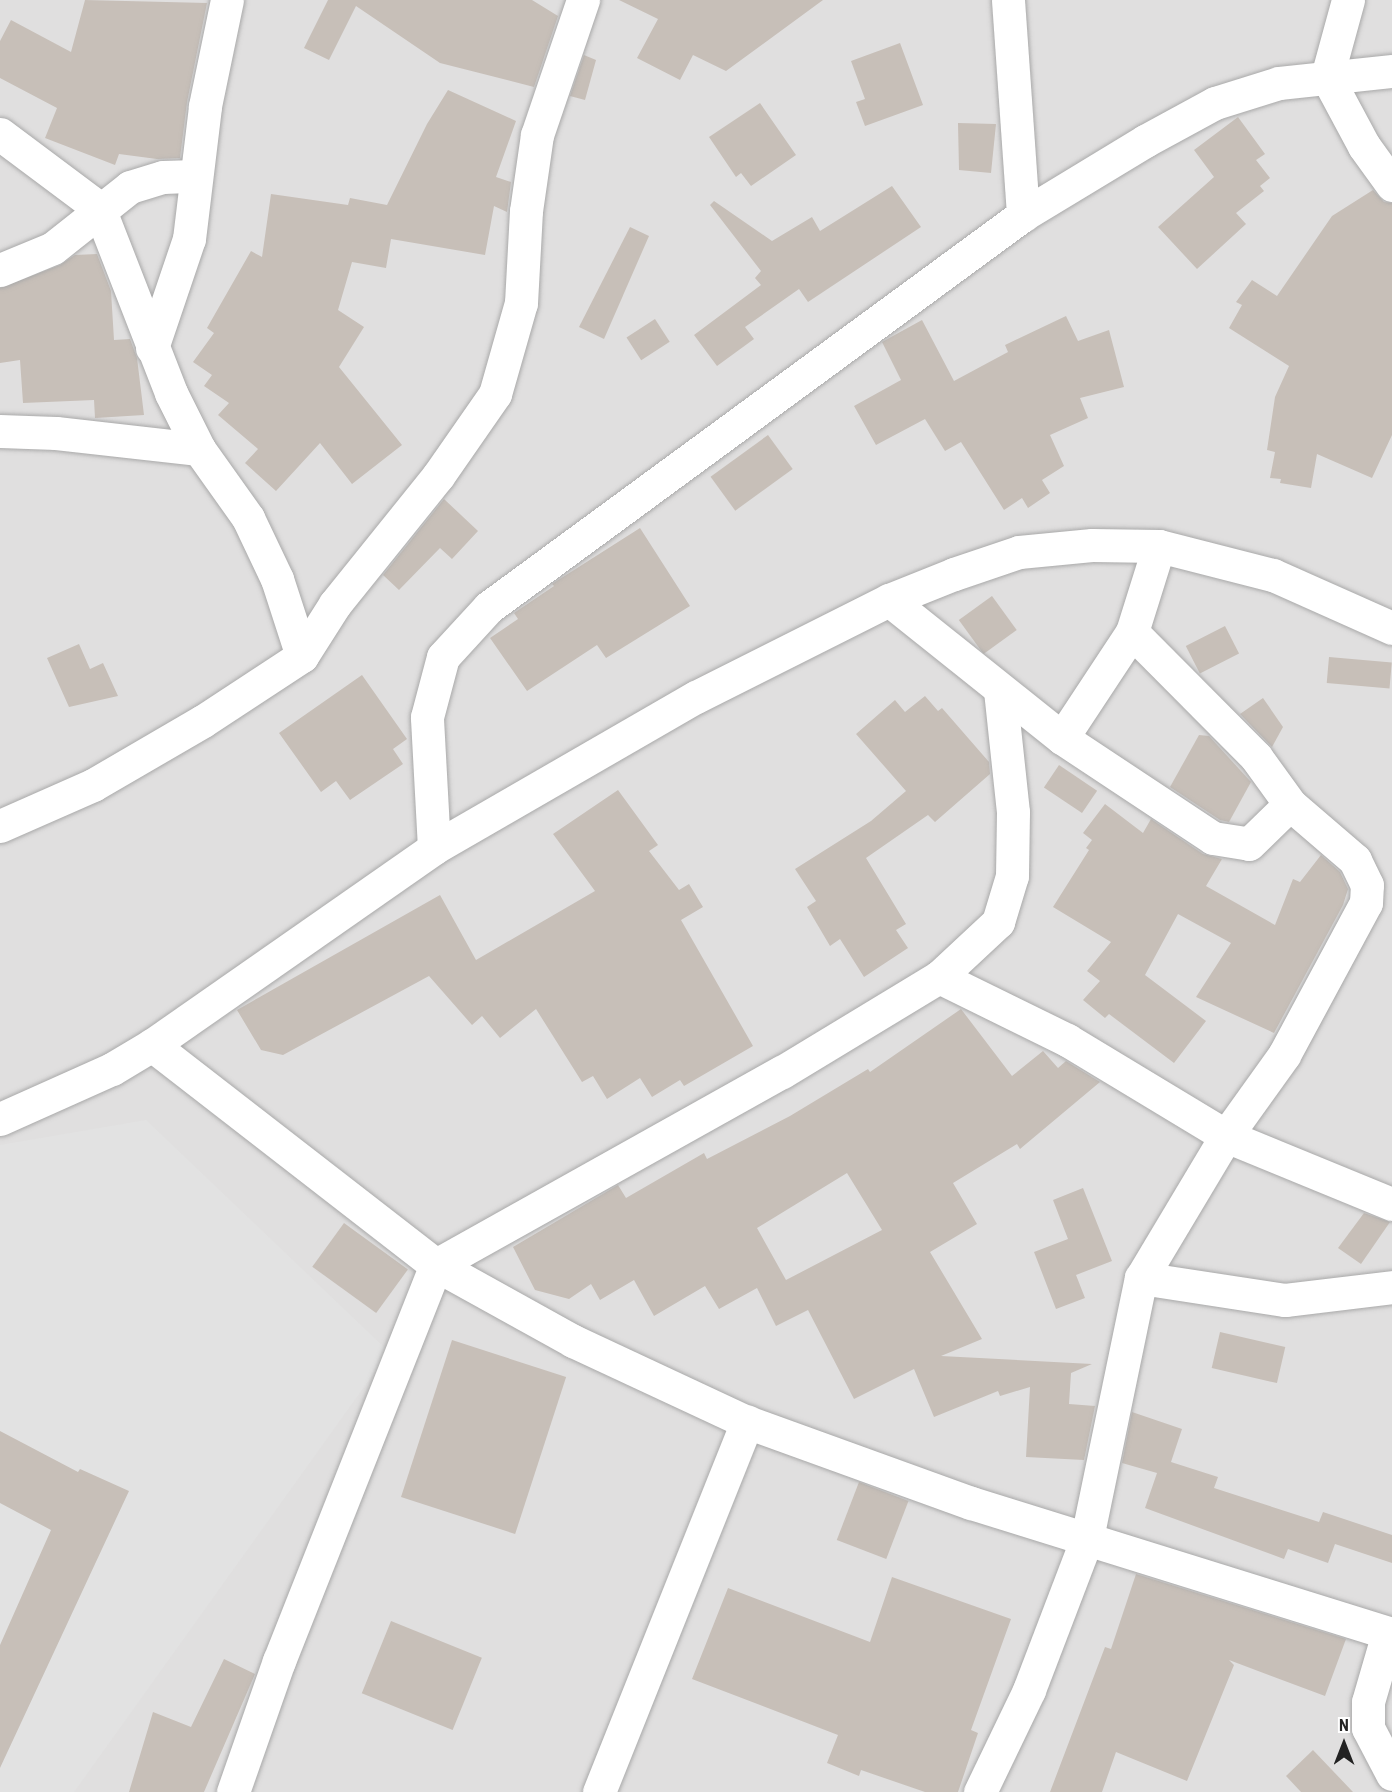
<!DOCTYPE html>
<style>
body{margin:0}
#map{position:relative;width:1392px;height:1792px;overflow:hidden;background:#f2efe9;font-family:"Roboto Condensed",sans-serif}
div>[style]{position:absolute}
[style*='--x']{left:calc(var(--x)*1px);top:calc(var(--y)*1px);width:calc(var(--w)*1px);rotate:calc(var(--a)*1deg)}
.residential>*{inset:0;background:#e0dfdf;transform-origin:0 0}
.parking>*{inset:0;background:#e2e2e2}
.building>*{inset:0;background:#c7bfb8;transform-origin:0 0}
.roads{filter:drop-shadow(0 0 2px #a9a9a9) drop-shadow(0 0 2px #a9a9a9)}
.minor>*{height:33px;margin:-16.5px;padding:0 16.5px;transform-origin:16.5px;border-radius:16.5px;background:#fff}
.tertiary>*{height:33px;margin:-16.5px;padding:0 16.5px;transform-origin:16.5px;border-radius:16.5px;background:#fff}
span{translate:-50% -50%;white-space:nowrap;text-align:center;line-height:1.15;-webkit-text-stroke:6px #fff;paint-order:stroke}
.north{position:absolute;left:1314px;top:1714px;width:60px;height:60px;-webkit-text-stroke:4px #fff;paint-order:stroke;rotate:0deg;font-size:16px;font-weight:700;line-height:24px;text-align:center;color:#222}
.north::after{content:'';display:block;margin:auto;width:21px;height:27px;background:#222;clip-path:polygon(50% 0,100% 100%,50% 72%,0 100%)}
</style>
<div id="map">
<div class="residential">
<div style="left:0;top:0;width:1392px;height:1792px"></div>
</div>
<div class="parking">
<div style="clip-path:polygon(146px 1120px,389px 1352px,74px 1792px,0 1792px,0 1145px)"></div>
</div>
<div class="building">
<div style="clip-path:polygon(85px 0,207px 3px,187px 102px,180px 158px,157px 159px,119px 154px,115px 165px,45px 138px,57px 108px,0 78px,0 41px,11px 20px,71px 52px)"></div>
<div style="clip-path:polygon(328px 0,532px 0,558px 16px,534px 87px,440px 63px,356px 6px,329px 60px,304px 48px)"></div>
<div style="clip-path:polygon(619px 0,823px 0,726px 71px,693px 55px,680px 80px,637px 58px,658px 19px)"></div>
<div style="clip-path:polygon(900px 43px,923px 105px,865px 126px,856px 102px,865px 99px,851px 61px)"></div>
<div style="clip-path:polygon(584px 55px,596px 60px,585px 100px,570px 96px)"></div>
<div style="clip-path:polygon(448px 90px,516px 121px,496px 177px,511px 182px,507px 212px,494px 206px,485px 255px,391px 239px,386px 268px,352px 262px,338px 310px,364px 327px,339px 367px,402px 445px,352px 484px,320px 443px,276px 491px,245px 463px,258px 449px,218px 415px,229px 403px,204px 386px,212px 375px,193px 362px,214px 333px,207px 328px,251px 251px,262px 257px,271px 194px,348px 205px,350px 198px,387px 205px,427px 124px)"></div>
<div style="clip-path:polygon(760px 103px,796px 155px,751px 186px,741px 173px,736px 177px,709px 137px)"></div>
<div style="clip-path:polygon(1238px 117px,1265px 154px,1256px 160px,1270px 178px,1260px 186px,1264px 191px,1236px 213px,1246px 224px,1197px 269px,1158px 227px,1214px 177px,1194px 150px)"></div>
<div style="clip-path:polygon(958px 123px,996px 124px,991px 173px,959px 170px)"></div>
<div style="clip-path:polygon(892px 186px,921px 227px,808px 302px,799px 289px,745px 327px,754px 339px,717px 366px,694px 335px,761px 285px,755px 278px,761px 271px,710px 205px,714px 201px,772px 241px,812px 217px,820px 231px)"></div>
<div style="clip-path:polygon(1373px 190px,1384px 202px,1392px 203px,1392px 435px,1372px 478px,1317px 454px,1311px 488px,1280px 483px,1281px 479px,1270px 478px,1275px 452px,1267px 450px,1275px 397px,1289px 366px,1229px 328px,1242px 305px,1236px 302px,1252px 280px,1277px 296px,1332px 216px)"></div>
<div style="clip-path:polygon(630px 227px,649px 236px,604px 339px,579px 327px)"></div>
<div style="clip-path:polygon(97px 254px,111px 291px,114px 340px,130px 339px,137px 358px,144px 415px,95px 418px,94px 400px,23px 403px,20px 360px,0 363px,0 288px,60px 265px,75px 255px)"></div>
<div style="clip-path:polygon(1066px 316px,1078px 341px,1109px 330px,1124px 387px,1080px 398px,1088px 418px,1050px 435px,1064px 466px,1042px 480px,1050px 493px,1028px 508px,1022px 498px,1004px 510px,961px 442px,945px 451px,925px 419px,876px 445px,854px 406px,901px 380px,882px 342px,922px 320px,954px 381px,1008px 352px,1005px 345px)"></div>
<div style="left:655px;top:319px;width:27px;height:34px;rotate:57deg"></div>
<div style="left:768px;top:435px;width:42px;height:71px;rotate:54deg"></div>
<div style="clip-path:polygon(444px 499px,478px 531px,452px 559px,440px 548px,399px 590px,383px 575px)"></div>
<div style="clip-path:polygon(640px 528px,690px 606px,606px 658px,597px 645px,527px 691px,490px 638px,518px 619px,514px 613px,554px 586px,552px 584px)"></div>
<div style="left:992px;top:596px;width:42px;height:41px;rotate:54deg"></div>
<div style="left:1225px;top:626px;width:31px;height:44px;rotate:63deg"></div>
<div style="clip-path:polygon(79px 644px,90px 669px,103px 663px,118px 696px,69px 707px,47px 658px)"></div>
<div style="left:1329px;top:657px;width:63px;height:26px;rotate:5deg"></div>
<div style="clip-path:polygon(362px 675px,407px 739px,393px 749px,403px 764px,350px 800px,336px 781px,321px 792px,279px 733px)"></div>
<div style="clip-path:polygon(925px 696px,938px 711px,942px 708px,989px 762px,990px 774px,935px 822px,928px 815px,866px 858px,906px 924px,896px 930px,908px 948px,864px 977px,840px 939px,830px 946px,807px 907px,816px 901px,795px 869px,871px 821px,906px 791px,856px 734px,895px 700px,905px 712px)"></div>
<div style="clip-path:polygon(1263px 698px,1283px 727px,1272px 747px,1240px 714px)"></div>
<div style="clip-path:polygon(1199px 735px,1209px 736px,1251px 782px,1229px 822px,1220px 820px,1170px 787px)"></div>
<div style="left:1059px;top:765px;width:46px;height:27px;rotate:34deg"></div>
<div style="clip-path:polygon(618px 790px,658px 845px,649px 851px,679px 890px,689px 884px,703px 907px,681px 920px,753px 1046px,684px 1086px,680px 1080px,652px 1097px,640px 1078px,607px 1099px,593px 1076px,582px 1082px,536px 1009px,500px 1038px,482px 1016px,472px 1025px,429px 976px,283px 1055px,261px 1050px,237px 1010px,440px 895px,476px 960px,595px 891px,553px 834px)"></div>
<div style="clip-path:polygon(1105px 804px,1143px 833px,1151px 819px,1203px 854px,1222px 859px,1206px 886px,1275px 925px,1293px 879px,1300px 882px,1321px 855px,1340px 872px,1348px 889px,1343px 905px,1274px 1033px,1196px 997px,1231px 943px,1178px 914px,1145px 975px,1206px 1021px,1174px 1063px,1109px 1014px,1105px 1018px,1083px 1000px,1100px 981px,1087px 971px,1111px 942px,1053px 907px,1089px 850px,1086px 848px,1092px 840px,1083px 833px)"></div>
<div style="clip-path:polygon(evenodd,961px 1009px,1012px 1076px,1043px 1051px,1058px 1068px,1066px 1061px,1100px 1082px,1020px 1149px,1017px 1144px,953px 1183px,977px 1224px,930px 1252px,982px 1339px,941px 1356px,1092px 1364px,1071px 1373px,1069px 1404px,1095px 1406px,1084px 1460px,1026px 1457px,1030px 1387px,1000px 1396px,998px 1391px,934px 1417px,914px 1369px,854px 1399px,808px 1310px,776px 1326px,757px 1288px,719px 1309px,705px 1286px,654px 1316px,634px 1280px,600px 1300px,591px 1284px,569px 1299px,535px 1290px,513px 1247px,618px 1185px,626px 1198px,704px 1153px,707px 1159px,790px 1116px,868px 1069px,870px 1072px,961px 1009px,847px 1173px,882px 1230px,786px 1280px,757px 1228px,847px 1173px)"></div>
<div style="clip-path:polygon(1083px 1188px,1112px 1261px,1076px 1275px,1085px 1298px,1056px 1309px,1034px 1252px,1068px 1239px,1053px 1200px)"></div>
<div style="clip-path:polygon(1364px 1213px,1390px 1222px,1361px 1264px,1338px 1248px)"></div>
<div style="left:344px;top:1223px;width:79px;height:54px;rotate:36deg"></div>
<div style="left:1220px;top:1332px;width:67px;height:37px;rotate:13deg"></div>
<div style="left:452px;top:1340px;width:120px;height:165px;rotate:18deg"></div>
<div style="clip-path:polygon(1132px 1412px,1182px 1429px,1171px 1462px,1218px 1477px,1214px 1488px,1319px 1522px,1323px 1512px,1392px 1535px,1392px 1563px,1335px 1544px,1328px 1563px,1288px 1549px,1284px 1559px,1145px 1508px,1157px 1473px,1122px 1463px)"></div>
<div style="clip-path:polygon(0 1431px,78px 1472px,80px 1469px,129px 1491px,0 1768px,0 1645px,51px 1530px,0 1503px)"></div>
<div style="left:859px;top:1482px;width:53px;height:62px;rotate:21deg"></div>
<div style="clip-path:polygon(1136px 1574px,1346px 1639px,1325px 1696px,1229px 1660px,1234px 1665px,1187px 1781px,1116px 1752px,1102px 1792px,1050px 1792px,1105px 1647px,1111px 1649px)"></div>
<div style="clip-path:polygon(892px 1577px,1011px 1619px,971px 1730px,978px 1733px,958px 1792px,925px 1792px,861px 1770px,859px 1776px,827px 1763px,838px 1735px,692px 1679px,728px 1588px,870px 1642px)"></div>
<div style="left:391px;top:1621px;width:98px;height:78px;rotate:22deg"></div>
<div style="clip-path:polygon(224px 1659px,255px 1674px,204px 1792px,129px 1792px,153px 1712px,191px 1727px)"></div>
<div style="clip-path:polygon(1313px 1750px,1353px 1792px,1301px 1792px,1286px 1776px)"></div>
</div>
<div class="roads">
<div class="minor">
<div style="--x:1008;--y:0;--w:216;--a:86"></div>
<div style="--x:1348;--y:0;--w:80;--a:105.3"></div>
<div style="--x:1327;--y:77;--w:78;--a:61.8"></div>
<div style="--x:1364;--y:146;--w:48;--a:54.3"></div>
<div style="--x:0;--y:134;--w:124;--a:36.8"></div>
<div style="--x:99;--y:208;--w:199;--a:68.7"></div>
<div style="--x:171;--y:393;--w:63;--a:63.4"></div>
<div style="--x:199;--y:449;--w:85;--a:54.6"></div>
<div style="--x:248;--y:518;--w:68;--a:64.6"></div>
<div style="--x:277;--y:579;--w:81;--a:72"></div>
<div style="--x:0;--y:270;--w:57;--a:-22.5"></div>
<div style="--x:53;--y:248;--w:98;--a:-38.4"></div>
<div style="--x:130;--y:187;--w:34;--a:-17"></div>
<div style="--x:163;--y:177;--w:32;--a:-2"></div>
<div style="--x:152;--y:348;--w:115;--a:-71.3"></div>
<div style="--x:189;--y:239;--w:134;--a:-83.1"></div>
<div style="--x:205;--y:106;--w:108;--a:-78.3"></div>
<div style="--x:0;--y:431;--w:56;--a:2"></div>
<div style="--x:56;--y:433;--w:144;--a:6.4"></div>
<div style="--x:889;--y:600;--w:221;--a:38.6"></div>
<div style="--x:1062;--y:738;--w:181;--a:33.5"></div>
<div style="--x:1213;--y:838;--w:36;--a:9"></div>
<div style="--x:1249;--y:844;--w:57;--a:-44.3"></div>
<div style="--x:1062;--y:738;--w:127;--a:-56.6"></div>
<div style="--x:1132;--y:632;--w:90;--a:-72.6"></div>
<div style="--x:0;--y:826;--w:102;--a:-23.8"></div>
<div style="--x:93;--y:785;--w:127;--a:-30.2"></div>
<div style="--x:203;--y:721;--w:118;--a:-33.3"></div>
<div style="--x:302;--y:656;--w:62;--a:-57.6"></div>
<div style="--x:335;--y:604;--w:164;--a:-51.2"></div>
<div style="--x:438;--y:476;--w:100;--a:-55.2"></div>
<div style="--x:495;--y:394;--w:95;--a:-74.1"></div>
<div style="--x:521;--y:303;--w:92;--a:-86.9"></div>
<div style="--x:526;--y:211;--w:77;--a:-81.8"></div>
<div style="--x:537;--y:135;--w:143;--a:-71.2"></div>
<div style="--x:434;--y:848;--w:131;--a:-93.1"></div>
<div style="--x:427;--y:717;--w:62;--a:-75.1"></div>
<div style="--x:443;--y:657;--w:68;--a:-47.4"></div>
<div style="--x:489;--y:607;--w:662;--a:-36.28"></div>
<div style="--x:1023;--y:215;--w:143;--a:-31.2"></div>
<div style="--x:1145;--y:141;--w:80;--a:-28.5"></div>
<div style="--x:1215;--y:103;--w:67;--a:-17.4"></div>
<div style="--x:1279;--y:83;--w:114;--a:-6.1"></div>
<div style="--x:939;--y:977;--w:143;--a:26.2"></div>
<div style="--x:1067;--y:1040;--w:186;--a:31.1"></div>
<div style="--x:1226;--y:1136;--w:179;--a:22.3"></div>
<div style="--x:152;--y:1045;--w:359;--a:37.8"></div>
<div style="--x:436;--y:1265;--w:157;--a:29"></div>
<div style="--x:573;--y:1341;--w:192;--a:25"></div>
<div style="--x:747;--y:1422;--w:238;--a:19.9"></div>
<div style="--x:971;--y:1503;--w:441;--a:17.3"></div>
<div style="--x:1141;--y:1278;--w:146;--a:8.7"></div>
<div style="--x:1285;--y:1300;--w:108;--a:-6.9"></div>
<div style="--x:1388;--y:1633;--w:72;--a:106.2"></div>
<div style="--x:1368;--y:1702;--w:26;--a:90"></div>
<div style="--x:1368;--y:1728;--w:52;--a:62.4"></div>
<div style="--x:233;--y:1792;--w:139;--a:-70.7"></div>
<div style="--x:279;--y:1661;--w:426;--a:-68.4"></div>
<div style="--x:436;--y:1265;--w:396;--a:-29.2"></div>
<div style="--x:782;--y:1072;--w:184;--a:-31.2"></div>
<div style="--x:939;--y:977;--w:81;--a:-43"></div>
<div style="--x:998;--y:922;--w:48;--a:-73.1"></div>
<div style="--x:1012;--y:876;--w:64;--a:-89.1"></div>
<div style="--x:1013;--y:812;--w:122;--a:-96.1"></div>
<div style="--x:599;--y:1792;--w:399;--a:-68.2"></div>
<div style="--x:980;--y:1792;--w:113;--a:-64.3"></div>
<div style="--x:1029;--y:1690;--w:163;--a:-69.1"></div>
<div style="--x:1087;--y:1538;--w:266;--a:-78.3"></div>
<div style="--x:1141;--y:1278;--w:165;--a:-59.1"></div>
<div style="--x:1226;--y:1136;--w:100;--a:-54.4"></div>
<div style="--x:1284;--y:1055;--w:173;--a:-61.7"></div>
<div style="--x:1366;--y:903;--w:18;--a:-87"></div>
<div style="--x:1367;--y:885;--w:28;--a:-116"></div>
<div style="--x:1355;--y:860;--w:86;--a:-139.3"></div>
<div style="--x:1290;--y:804;--w:58;--a:-125.9"></div>
<div style="--x:1256;--y:757;--w:176;--a:-134.8"></div>
</div>
<div class="tertiary">
<div style="--x:0;--y:1119;--w:123;--a:-24.1"></div>
<div style="--x:112;--y:1069;--w:47;--a:-31"></div>
<div style="--x:152;--y:1045;--w:344;--a:-34.9"></div>
<div style="--x:434;--y:848;--w:302;--a:-30"></div>
<div style="--x:696;--y:697;--w:216;--a:-26.7"></div>
<div style="--x:889;--y:600;--w:70;--a:-21.8"></div>
<div style="--x:954;--y:574;--w:69;--a:-18.7"></div>
<div style="--x:1019;--y:552;--w:73;--a:-5.5"></div>
<div style="--x:1092;--y:545;--w:67;--a:0.9"></div>
<div style="--x:1159;--y:546;--w:118;--a:14.3"></div>
<div style="--x:1273;--y:575;--w:130;--a:24"></div>
</div>
</div>
<div class="north">N</div>
</div>
